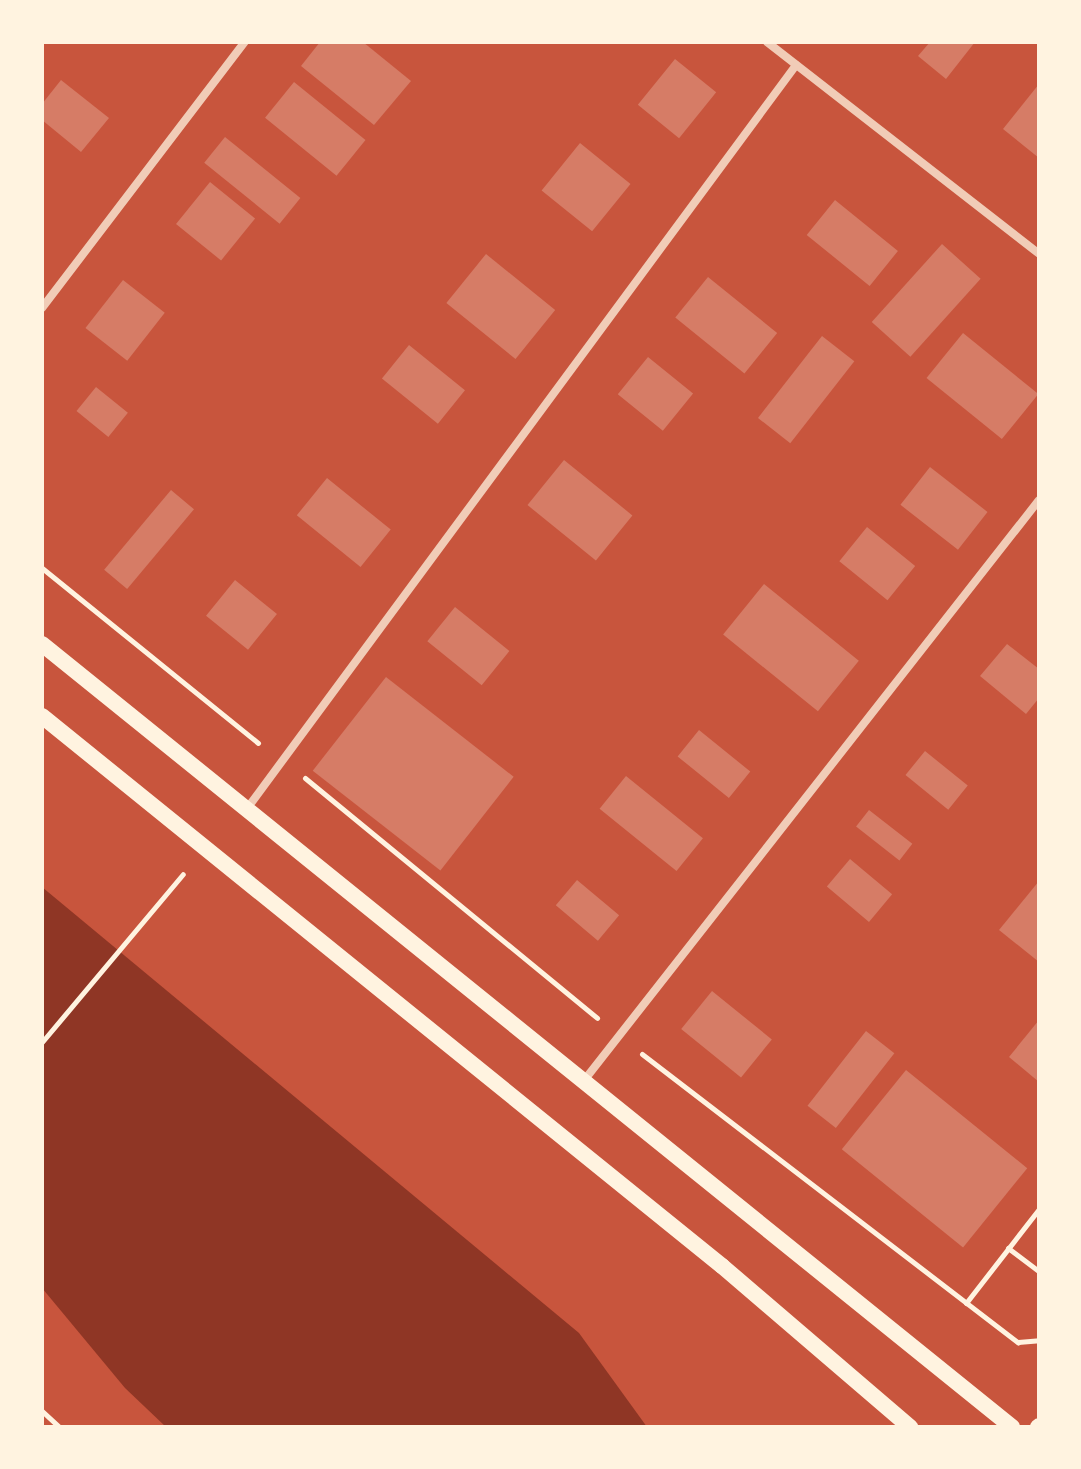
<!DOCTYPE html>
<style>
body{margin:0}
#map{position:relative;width:1081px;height:1469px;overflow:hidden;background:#c8553d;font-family:Rubik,sans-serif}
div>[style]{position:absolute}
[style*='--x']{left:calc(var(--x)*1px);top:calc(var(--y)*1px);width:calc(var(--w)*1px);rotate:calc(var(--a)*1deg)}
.water>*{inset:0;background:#8f3625}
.building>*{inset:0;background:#d67c66;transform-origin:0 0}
.path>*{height:5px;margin:-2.5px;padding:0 2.5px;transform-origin:2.5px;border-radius:2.5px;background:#fff3e0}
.minor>*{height:8px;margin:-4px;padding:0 4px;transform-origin:4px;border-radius:4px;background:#f1ccb7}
.secondary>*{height:16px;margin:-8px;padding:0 8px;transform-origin:8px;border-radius:8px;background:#fff3e0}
span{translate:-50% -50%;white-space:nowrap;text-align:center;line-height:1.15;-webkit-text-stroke:7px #fff3e0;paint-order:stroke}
.frame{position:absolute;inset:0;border:44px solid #fff3e0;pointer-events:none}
</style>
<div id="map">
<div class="water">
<div style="clip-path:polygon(42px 887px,579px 1333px,647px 1427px,166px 1427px,125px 1388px,42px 1288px)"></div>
</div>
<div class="building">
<div style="clip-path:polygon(320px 42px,363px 42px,411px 81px,374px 125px,301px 66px)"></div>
<div style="clip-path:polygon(930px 42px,975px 42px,946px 79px,918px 56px)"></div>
<div style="left:675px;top:59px;width:53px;height:59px;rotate:39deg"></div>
<div style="clip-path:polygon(61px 80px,109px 118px,81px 152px,42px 120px,42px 104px)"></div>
<div style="left:294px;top:82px;width:92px;height:46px;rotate:39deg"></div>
<div style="clip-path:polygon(1039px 84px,1039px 158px,1003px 129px)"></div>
<div style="left:225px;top:137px;width:97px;height:33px;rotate:39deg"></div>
<div style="left:580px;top:143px;width:65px;height:61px;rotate:39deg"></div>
<div style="left:210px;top:182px;width:58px;height:54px;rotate:39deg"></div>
<div style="left:835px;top:200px;width:81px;height:45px;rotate:39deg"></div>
<div style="left:942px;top:244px;width:52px;height:105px;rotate:42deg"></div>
<div style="left:486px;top:254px;width:89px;height:63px;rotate:39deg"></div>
<div style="left:708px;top:277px;width:89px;height:52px;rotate:39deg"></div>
<div style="left:123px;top:280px;width:53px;height:61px;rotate:38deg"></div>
<div style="left:963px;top:333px;width:97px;height:58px;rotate:39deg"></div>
<div style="left:822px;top:336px;width:41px;height:104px;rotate:38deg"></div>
<div style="left:409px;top:345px;width:72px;height:43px;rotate:39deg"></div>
<div style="left:648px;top:357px;width:58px;height:48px;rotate:39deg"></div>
<div style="left:96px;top:387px;width:41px;height:31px;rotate:39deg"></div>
<div style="left:564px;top:460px;width:88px;height:58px;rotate:39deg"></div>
<div style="left:930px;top:467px;width:73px;height:48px;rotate:38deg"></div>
<div style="left:327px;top:478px;width:82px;height:48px;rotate:39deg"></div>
<div style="left:171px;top:490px;width:30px;height:104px;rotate:40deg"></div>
<div style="left:867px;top:527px;width:62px;height:44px;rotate:39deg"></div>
<div style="left:235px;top:580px;width:54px;height:46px;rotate:39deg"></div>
<div style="left:764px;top:584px;width:122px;height:65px;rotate:39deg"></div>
<div style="left:455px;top:607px;width:70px;height:44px;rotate:39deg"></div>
<div style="clip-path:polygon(1007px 644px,1039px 669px,1039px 698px,1026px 714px,980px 676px)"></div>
<div style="left:386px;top:677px;width:162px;height:119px;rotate:38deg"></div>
<div style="left:699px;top:730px;width:66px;height:34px;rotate:39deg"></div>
<div style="left:925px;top:751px;width:55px;height:31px;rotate:39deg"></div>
<div style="left:626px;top:776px;width:99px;height:42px;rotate:39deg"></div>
<div style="left:869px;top:810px;width:55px;height:21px;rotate:38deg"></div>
<div style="left:850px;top:859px;width:55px;height:36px;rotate:40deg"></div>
<div style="left:577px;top:880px;width:55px;height:33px;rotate:40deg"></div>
<div style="clip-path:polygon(1039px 881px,1039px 962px,999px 930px)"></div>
<div style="left:712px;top:991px;width:77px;height:49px;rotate:39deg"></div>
<div style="clip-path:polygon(1039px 1020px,1039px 1082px,1009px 1057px)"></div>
<div style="left:866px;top:1031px;width:36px;height:95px;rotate:38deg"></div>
<div style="left:906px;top:1070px;width:156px;height:102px;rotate:39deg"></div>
</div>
<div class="path">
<div style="--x:42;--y:568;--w:278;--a:39"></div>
<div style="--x:305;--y:778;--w:378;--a:39.4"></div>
<div style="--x:42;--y:1042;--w:219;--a:-50"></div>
<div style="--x:642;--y:1054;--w:474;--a:37.5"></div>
<div style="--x:1018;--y:1342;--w:21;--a:-5"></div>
<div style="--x:1008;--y:1248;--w:39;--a:37"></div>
<div style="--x:966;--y:1303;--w:119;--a:-52.2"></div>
<div style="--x:42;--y:1411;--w:23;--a:43"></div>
</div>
<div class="minor">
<div style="--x:767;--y:42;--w:345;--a:37.9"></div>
<div style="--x:42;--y:308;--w:335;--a:-52.7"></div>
<div style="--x:246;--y:810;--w:926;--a:-53.56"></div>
<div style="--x:586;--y:1078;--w:734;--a:-51.91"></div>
</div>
<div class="secondary">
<div style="--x:42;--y:644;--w:1247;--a:38.91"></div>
<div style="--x:42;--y:716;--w:875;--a:38.97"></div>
<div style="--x:722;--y:1266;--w:248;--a:40.6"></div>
<div style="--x:1038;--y:1427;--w:1;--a:-45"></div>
</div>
<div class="frame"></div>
</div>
